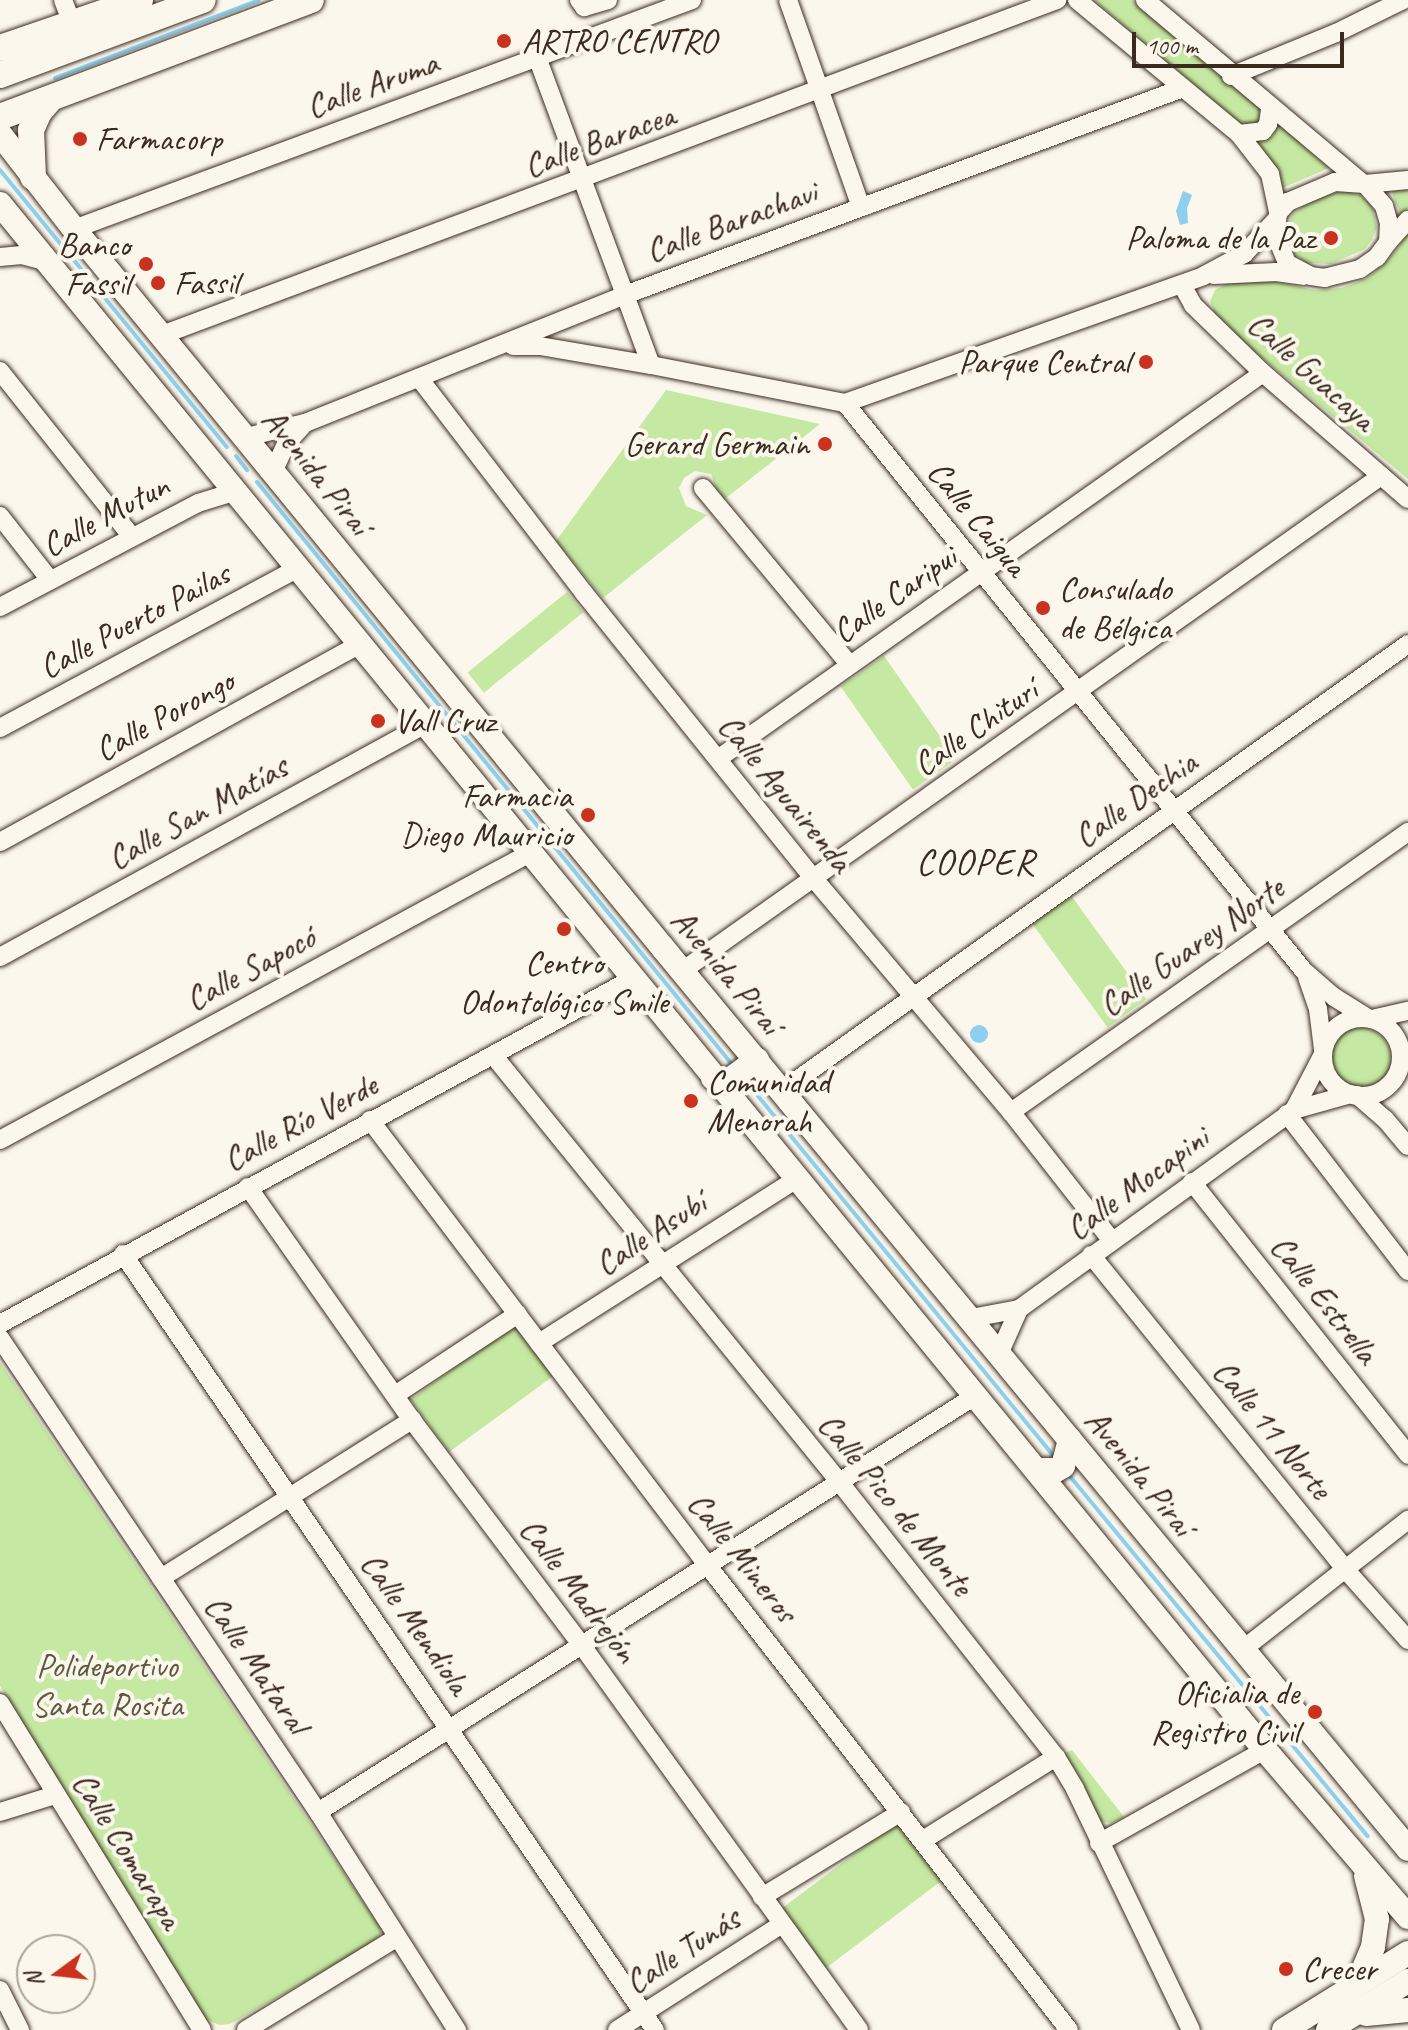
<!DOCTYPE html>
<meta charset="utf-8">
<style>
body{margin:0}
#map{position:relative;width:1408px;height:2030px;overflow:hidden;background:#fbf7ec;font-family:Caveat,sans-serif}
div>[style]{position:absolute}
[style*='--x']{left:calc(var(--x)*1px);top:calc(var(--y)*1px);width:calc(var(--w)*1px);rotate:calc(var(--a)*1deg)}
.green>*{inset:0;background:#c5e9a3;transform-origin:0 0}
.round{border-radius:50%}
.water>*{inset:0;background:#8dcfee}
.stream>*{height:4px;margin:-2px;padding:0 2px;transform-origin:2px;border-radius:2px;background:#8dcfee}
.roads{filter:drop-shadow(0 0 2px #3b2a1e) drop-shadow(0 0 2px #3b2a1e)}
.street>*{height:18px;margin:-9px;padding:0 9px;transform-origin:9px;border-radius:9px;background:#fbf7ec}
.street>.ring{margin:-9px;padding:0;box-sizing:content-box;background:none;border:18px solid #fbf7ec;border-radius:50%}
.secondary>*{height:24px;margin:-12px;padding:0 12px;transform-origin:12px;border-radius:12px;background:#fbf7ec}
.primary>*{height:26px;margin:-13px;padding:0 13px;transform-origin:13px;border-radius:13px;background:#fbf7ec}
.dots>*{width:22px;height:22px;translate:-50% -50%;box-sizing:border-box;border:4px solid #fbf7ec;border-radius:50%}
span{translate:-50% -50%;white-space:nowrap;text-align:center;line-height:1.15;-webkit-text-stroke:8px #fbf7ec;paint-order:stroke}
.poi-label{font-size:34px;color:#3b2a1e}
.left{translate:0 -50%;text-align:left}
.right{translate:-100% -50%;text-align:right}
.street-label{font-size:34px;color:#3b2a1e}
.park-label{font-size:34px;color:#5e5a3f}
.neighbourhood-label{font-size:36px;color:#3b2a1e;letter-spacing:2px}
.north{position:absolute;left:16px;top:1934px;width:80px;height:80px;box-sizing:border-box;background:#fbf7ec;border:2px solid #aea59a;border-radius:50%;rotate:255deg;font-size:22px;font-weight:700;line-height:32px;text-align:center;color:#3b2a1e}
.north::after{content:'';display:block;margin:auto;width:28px;height:36px;background:#c8321e;clip-path:polygon(50% 0,100% 100%,50% 72%,0 100%)}
.scale{position:absolute;left:1132px;top:32px;width:212px;height:36px;box-sizing:border-box;border:4px solid #3b2a1e;border-top:0;padding-left:10px;font-size:24px;line-height:28px;white-space:nowrap;color:#3b2a1e;-webkit-text-stroke:6px #fbf7ec;paint-order:stroke}
</style>
<div id="map">
<div class="green">
<div style="clip-path:polygon(1094px 0,1133px 0,1260px 109px,1258px 125px,1243px 126px)"></div>
<div style="clip-path:polygon(1278px 124px,1329px 168px,1280px 189px,1273px 163px,1259px 144px,1273px 136px)"></div>
<div style="clip-path:polygon(1342px 190px,1360px 195px,1372px 206px,1377px 227px,1372px 240px,1365px 249px,1331px 264px,1307px 263px,1295px 255px,1286px 233px,1292px 215px,1309px 201px)"></div>
<div style="clip-path:polygon(1391px 190px,1408px 190px,1408px 208px,1401px 216px)"></div>
<div style="clip-path:polygon(1408px 233px,1408px 479px,1218px 321px,1210px 301px,1215px 290px,1230px 282px,1268px 280px,1315px 290px,1341px 288px,1368px 278px,1390px 258px)"></div>
<div style="clip-path:polygon(666px 390px,820px 424px,721px 502px,711px 474px,695px 471px,684px 478px,679px 488px,686px 506px,707px 515px,603px 598px,556px 541px)"></div>
<div style="left:567px;top:592px;width:26px;height:128px;rotate:51deg"></div>
<div style="left:884px;top:656px;width:126px;height:53px;rotate:55deg"></div>
<div style="left:1070px;top:894px;width:130px;height:48px;rotate:54deg"></div>
<div class="round" style="left:1329px;top:1028px;width:62px;height:62px"></div>
<div style="left:516px;top:1323px;width:65px;height:130px;rotate:54deg"></div>
<div style="clip-path:polygon(0 1362px,380px 1927px,381px 1933px,373px 1943px,230px 2024px,219px 2025px,204px 2018px,0 1686px)"></div>
<div style="clip-path:polygon(1072px 1750px,1124px 1817px,1111px 1823px,1097px 1821px,1063px 1754px)"></div>
<div style="left:898px;top:1821px;width:74px;height:146px;rotate:53deg"></div>
</div>
<div class="water">
<div style="clip-path:polygon(1183px 191px,1192px 195px,1187px 208px,1188px 223px,1180px 225px,1176px 211px)"></div>
<div class="round" style="left:970px;top:1025px;width:18px;height:18px"></div>
</div>
<div class="stream">
<div style="--x:55;--y:78;--w:218;--a:-20.9"></div>
<div style="--x:0;--y:170;--w:358;--a:50.7"></div>
<div style="--x:236;--y:456;--w:18;--a:52"></div>
<div style="--x:257;--y:482;--w:756;--a:50.8"></div>
<div style="--x:744;--y:1079;--w:490;--a:50.6"></div>
<div style="--x:1068;--y:1474;--w:470;--a:50.4"></div>
</div>
<div class="roads">
<div class="street">
<div style="--x:63;--y:0;--w:25;--a:69"></div>
<div style="--x:579;--y:0;--w:9;--a:54"></div>
<div style="--x:584;--y:7;--w:25;--a:-16"></div>
<div style="--x:788;--y:0;--w:219;--a:70.6"></div>
<div style="--x:1077;--y:0;--w:210;--a:39.6"></div>
<div style="--x:1239;--y:134;--w:51;--a:52.2"></div>
<div style="--x:1270;--y:174;--w:40;--a:78"></div>
<div style="--x:1145;--y:0;--w:282;--a:40.1"></div>
<div style="--x:537;--y:57;--w:328;--a:69.7"></div>
<div style="--x:1231;--y:76;--w:113;--a:-22.3"></div>
<div style="--x:1336;--y:33;--w:75;--a:-26.2"></div>
<div style="--x:1239;--y:134;--w:24;--a:-7"></div>
<div style="--x:1263;--y:131;--w:9;--a:-54"></div>
<div style="--x:1268;--y:124;--w:15;--a:-82"></div>
<div style="--x:1365;--y:184;--w:29;--a:49"></div>
<div style="--x:1384;--y:206;--w:18;--a:74"></div>
<div style="--x:1389;--y:223;--w:19;--a:93"></div>
<div style="--x:1388;--y:242;--w:19;--a:126"></div>
<div style="--x:1377;--y:257;--w:21;--a:145"></div>
<div style="--x:1360;--y:269;--w:36;--a:166"></div>
<div style="--x:1325;--y:278;--w:14;--a:-172"></div>
<div style="--x:1311;--y:276;--w:27;--a:-152"></div>
<div style="--x:1287;--y:263;--w:32;--a:-112"></div>
<div style="--x:1275;--y:233;--w:20;--a:-81"></div>
<div style="--x:1278;--y:213;--w:15;--a:-48"></div>
<div style="--x:1288;--y:202;--w:51;--a:-23.1"></div>
<div style="--x:1335;--y:182;--w:30;--a:4"></div>
<div style="--x:1365;--y:184;--w:43;--a:-5.3"></div>
<div style="--x:74;--y:229;--w:659;--a:-20.33"></div>
<div style="--x:1388;--y:242;--w:30;--a:-48"></div>
<div style="--x:0;--y:257;--w:22;--a:-5"></div>
<div style="--x:22;--y:255;--w:27;--a:15"></div>
<div style="--x:1214;--y:275;--w:62;--a:-2.8"></div>
<div style="--x:1276;--y:272;--w:28;--a:8"></div>
<div style="--x:1182;--y:285;--w:23;--a:61"></div>
<div style="--x:1193;--y:305;--w:98;--a:44.2"></div>
<div style="--x:1263;--y:373;--w:192;--a:41"></div>
<div style="--x:162;--y:335;--w:956;--a:-20.52"></div>
<div style="--x:513;--y:346;--w:27;--a:0"></div>
<div style="--x:540;--y:346;--w:113;--a:9.7"></div>
<div style="--x:651;--y:365;--w:198;--a:11.1"></div>
<div style="--x:845;--y:403;--w:380;--a:-19.5"></div>
<div style="--x:1203;--y:276;--w:47;--a:-28.2"></div>
<div style="--x:1244;--y:254;--w:47;--a:-46.7"></div>
<div style="--x:0;--y:371;--w:212;--a:51.5"></div>
<div style="--x:419;--y:378;--w:271;--a:52.5"></div>
<div style="--x:584;--y:593;--w:368;--a:51.2"></div>
<div style="--x:815;--y:880;--w:304;--a:49.8"></div>
<div style="--x:1011;--y:1112;--w:164;--a:51.9"></div>
<div style="--x:845;--y:403;--w:730;--a:51.06"></div>
<div style="--x:1304;--y:971;--w:40;--a:41"></div>
<div style="--x:1334;--y:997;--w:40;--a:32"></div>
<div style="--x:247;--y:437;--w:60;--a:-13.6"></div>
<div style="--x:305;--y:423;--w:345;--a:-21.8"></div>
<div style="--x:625;--y:295;--w:595;--a:-20.35"></div>
<div style="--x:273;--y:472;--w:31;--a:-65"></div>
<div style="--x:286;--y:444;--w:28;--a:-48"></div>
<div style="--x:703;--y:488;--w:229;--a:50.3"></div>
<div style="--x:0;--y:516;--w:81;--a:52"></div>
<div style="--x:0;--y:607;--w:224;--a:-27.7"></div>
<div style="--x:198;--y:503;--w:41;--a:-17.1"></div>
<div style="--x:0;--y:728;--w:338;--a:-28.2"></div>
<div style="--x:719;--y:758;--w:666;--a:-35.29"></div>
<div style="--x:0;--y:842;--w:411;--a:-28.8"></div>
<div style="--x:0;--y:957;--w:485;--a:-28.7"></div>
<div style="--x:682;--y:971;--w:857;--a:-35.3"></div>
<div style="--x:1307;--y:977;--w:34;--a:71"></div>
<div style="--x:1318;--y:1009;--w:40;--a:82.9"></div>
<div class="ring" style="left:1323px;top:1018px;width:60px;height:60px"></div>
<div style="--x:1372;--y:1019;--w:37;--a:-13"></div>
<div style="--x:493;--y:1055;--w:552;--a:50.95"></div>
<div style="--x:841;--y:1484;--w:347;--a:51.8"></div>
<div style="--x:1056;--y:1757;--w:37;--a:59"></div>
<div style="--x:1075;--y:1789;--w:267;--a:64.3"></div>
<div style="--x:783;--y:1090;--w:768;--a:-35.51"></div>
<div style="--x:1357;--y:1095;--w:37;--a:41"></div>
<div style="--x:1385;--y:1119;--w:35;--a:50"></div>
<div style="--x:1294;--y:1110;--w:63;--a:-62.6"></div>
<div style="--x:1011;--y:1112;--w:486;--a:-35.2"></div>
<div style="--x:1287;--y:1114;--w:198;--a:52.4"></div>
<div style="--x:370;--y:1120;--w:560;--a:52.84"></div>
<div style="--x:708;--y:1566;--w:588;--a:52.12"></div>
<div style="--x:0;--y:1140;--w:603;--a:-28.44"></div>
<div style="--x:1192;--y:1182;--w:348;--a:51.6"></div>
<div style="--x:248;--y:1187;--w:285;--a:54.9"></div>
<div style="--x:412;--y:1420;--w:284;--a:53"></div>
<div style="--x:583;--y:1647;--w:472;--a:54.2"></div>
<div style="--x:123;--y:1254;--w:941;--a:55.57"></div>
<div style="--x:1091;--y:1255;--w:404;--a:51"></div>
<div style="--x:1345;--y:1569;--w:95;--a:48.4"></div>
<div style="--x:972;--y:1318;--w:48;--a:-10.8"></div>
<div style="--x:1019;--y:1309;--w:339;--a:-35.9"></div>
<div style="--x:1294;--y:1110;--w:59;--a:-15.7"></div>
<div style="--x:0;--y:1324;--w:720;--a:-28.63"></div>
<div style="--x:0;--y:1338;--w:571;--a:56.14"></div>
<div style="--x:318;--y:1812;--w:259;--a:57.5"></div>
<div style="--x:539;--y:1343;--w:305;--a:-32.5"></div>
<div style="--x:999;--y:1354;--w:49;--a:-66"></div>
<div style="--x:395;--y:1395;--w:147;--a:-33.4"></div>
<div style="--x:161;--y:1578;--w:297;--a:-32.2"></div>
<div style="--x:1242;--y:1650;--w:211;--a:-38.1"></div>
<div style="--x:0;--y:1703;--w:384;--a:58.3"></div>
<div style="--x:0;--y:1812;--w:58;--a:-17.2"></div>
<div style="--x:318;--y:1812;--w:778;--a:-32.34"></div>
<div style="--x:923;--y:1840;--w:157;--a:-32"></div>
<div style="--x:1099;--y:1843;--w:190;--a:-29.3"></div>
<div style="--x:762;--y:1897;--w:163;--a:-31.4"></div>
<div style="--x:0;--y:1990;--w:45;--a:63.4"></div>
<div style="--x:246;--y:2030;--w:176;--a:-31.5"></div>
<div style="--x:617;--y:2030;--w:196;--a:-32.7"></div>
</div>
<div class="secondary">
<div style="--x:0;--y:134;--w:120;--a:52.1"></div>
<div style="--x:74;--y:229;--w:929;--a:50.68"></div>
<div style="--x:663;--y:948;--w:1169;--a:50.41"></div>
<div style="--x:0;--y:204;--w:1998;--a:50.71"></div>
<div style="--x:1265;--y:1750;--w:220;--a:49.4"></div>
<div style="--x:713;--y:1078;--w:15;--a:11"></div>
<div style="--x:728;--y:1081;--w:36;--a:-36"></div>
<div style="--x:1037;--y:1470;--w:19;--a:0"></div>
<div style="--x:1056;--y:1470;--w:8;--a:-30"></div>
<div style="--x:1063;--y:1466;--w:27;--a:-75"></div>
<div style="--x:1351;--y:1988;--w:19;--a:-54"></div>
<div style="--x:1362;--y:1973;--w:28;--a:-67"></div>
<div style="--x:1373;--y:1947;--w:28;--a:-82"></div>
<div style="--x:1377;--y:1919;--w:44;--a:-104.3"></div>
<div style="--x:1366;--y:2014;--w:42;--a:-5.4"></div>
<div style="--x:1284;--y:2030;--w:146;--a:-31.8"></div>
<div style="--x:1328;--y:2030;--w:94;--a:-31.5"></div>
</div>
<div class="primary">
<div style="--x:0;--y:48;--w:148;--a:-18.9"></div>
<div style="--x:0;--y:75;--w:216;--a:-20.3"></div>
<div style="--x:0;--y:117;--w:332;--a:-20.6"></div>
<div style="--x:33;--y:177;--w:47;--a:-92.4"></div>
<div style="--x:31;--y:130;--w:20;--a:-66"></div>
<div style="--x:39;--y:112;--w:18;--a:-49"></div>
</div>
</div>
<div class="dots">
<div style="left:504px;top:41px;background:#c8321e"></div>
<div style="left:80px;top:139px;background:#c8321e"></div>
<div style="left:1331px;top:238px;background:#c8321e"></div>
<div style="left:146px;top:264px;background:#c8321e"></div>
<div style="left:158px;top:283px;background:#c8321e"></div>
<div style="left:1146px;top:362px;background:#c8321e"></div>
<div style="left:825px;top:444px;background:#c8321e"></div>
<div style="left:1043px;top:608px;background:#c8321e"></div>
<div style="left:378px;top:721px;background:#c8321e"></div>
<div style="left:588px;top:815px;background:#c8321e"></div>
<div style="left:564px;top:929px;background:#c8321e"></div>
<div style="left:691px;top:1101px;background:#c8321e"></div>
<div style="left:1315px;top:1712px;background:#c8321e"></div>
<div style="left:1286px;top:1969px;background:#c8321e"></div>
</div>
<div class="poi-label">
<span class="left" style="left:522px;top:41px">ARTRO CENTRO</span>
<span class="left" style="left:96px;top:139px">Farmacorp</span>
<span class="right" style="left:1315px;top:238px">Paloma de la Paz</span>
<span class="right" style="left:130px;top:264px">Banco<br>Fassil</span>
<span class="left" style="left:174px;top:283px">Fassil</span>
<span class="right" style="left:1130px;top:362px">Parque Central</span>
<span class="right" style="left:809px;top:444px">Gerard Germain</span>
<span class="left" style="left:1059px;top:608px">Consulado<br>de Bélgica</span>
<span class="left" style="left:394px;top:721px">Vall Cruz</span>
<span class="right" style="left:572px;top:815px">Farmacia<br>Diego Mauricio</span>
<span style="left:564px;top:982px">Centro<br>Odontológico Smile</span>
<span class="left" style="left:707px;top:1101px">Comunidad<br>Menorah</span>
<span class="right" style="left:1299px;top:1712px">Oficialia de<br>Registro Civil</span>
<span class="left" style="left:1302px;top:1969px">Crecer</span>
</div>
<div class="street-label">
<span style="left:372px;top:84px;rotate:-20deg">Calle Aruma</span>
<span style="left:599px;top:140px;rotate:-20deg">Calle Baracea</span>
<span style="left:731px;top:221px;rotate:-20deg">Calle Barachavi</span>
<span style="left:1312px;top:371px;rotate:42deg">Calle Guacaya</span>
<span style="left:317px;top:471px;rotate:51deg">Avenida Piraí</span>
<span style="left:105px;top:515px;rotate:-28deg">Calle Mutun</span>
<span style="left:978px;top:518px;rotate:51deg">Calle Caigua</span>
<span style="left:894px;top:594px;rotate:-35deg">Calle Caripui</span>
<span style="left:134px;top:620px;rotate:-28deg">Calle Puerto Pailas</span>
<span style="left:164px;top:715px;rotate:-29deg">Calle Porongo</span>
<span style="left:975px;top:727px;rotate:-35deg">Calle Chiturí</span>
<span style="left:786px;top:793px;rotate:51deg">Calle Aguairenda</span>
<span style="left:1135px;top:799px;rotate:-35deg">Calle Dechia</span>
<span style="left:197px;top:812px;rotate:-29deg">Calle San Matías</span>
<span style="left:1191px;top:946px;rotate:-35deg">Calle Guarey Norte</span>
<span style="left:250px;top:968px;rotate:-28deg">Calle Sapocó</span>
<span style="left:727px;top:971px;rotate:50deg">Avenida Piraí</span>
<span style="left:300px;top:1122px;rotate:-28deg">Calle Río Verde</span>
<span style="left:1137px;top:1183px;rotate:-36deg">Calle Mocapini</span>
<span style="left:650px;top:1233px;rotate:-33deg">Calle Asubí</span>
<span style="left:1325px;top:1299px;rotate:52deg">Calle Estrella</span>
<span style="left:1273px;top:1429px;rotate:51deg">Calle 11 Norte</span>
<span style="left:1140px;top:1472px;rotate:51deg">Avenida Piraí</span>
<span style="left:896px;top:1504px;rotate:51deg">Calle Pico de Monte</span>
<span style="left:743px;top:1557px;rotate:52deg">Calle Mineros</span>
<span style="left:579px;top:1590px;rotate:53deg">Calle Madrejón</span>
<span style="left:416px;top:1623px;rotate:55deg">Calle Mendiola</span>
<span style="left:257px;top:1664px;rotate:56deg">Calle Mataral</span>
<span style="left:128px;top:1850px;rotate:58deg">Calle Comarapa</span>
<span style="left:682px;top:1950px;rotate:-33deg">Calle Tunás</span>
</div>
<div class="park-label">
<span style="left:107px;top:1685px">Polideportivo<br>Santa Rosita</span>
</div>
<div class="neighbourhood-label">
<span style="left:976px;top:863px">COOPER</span>
</div>
<div class="north">N</div>
<div class="scale">100 m</div>
</div>
